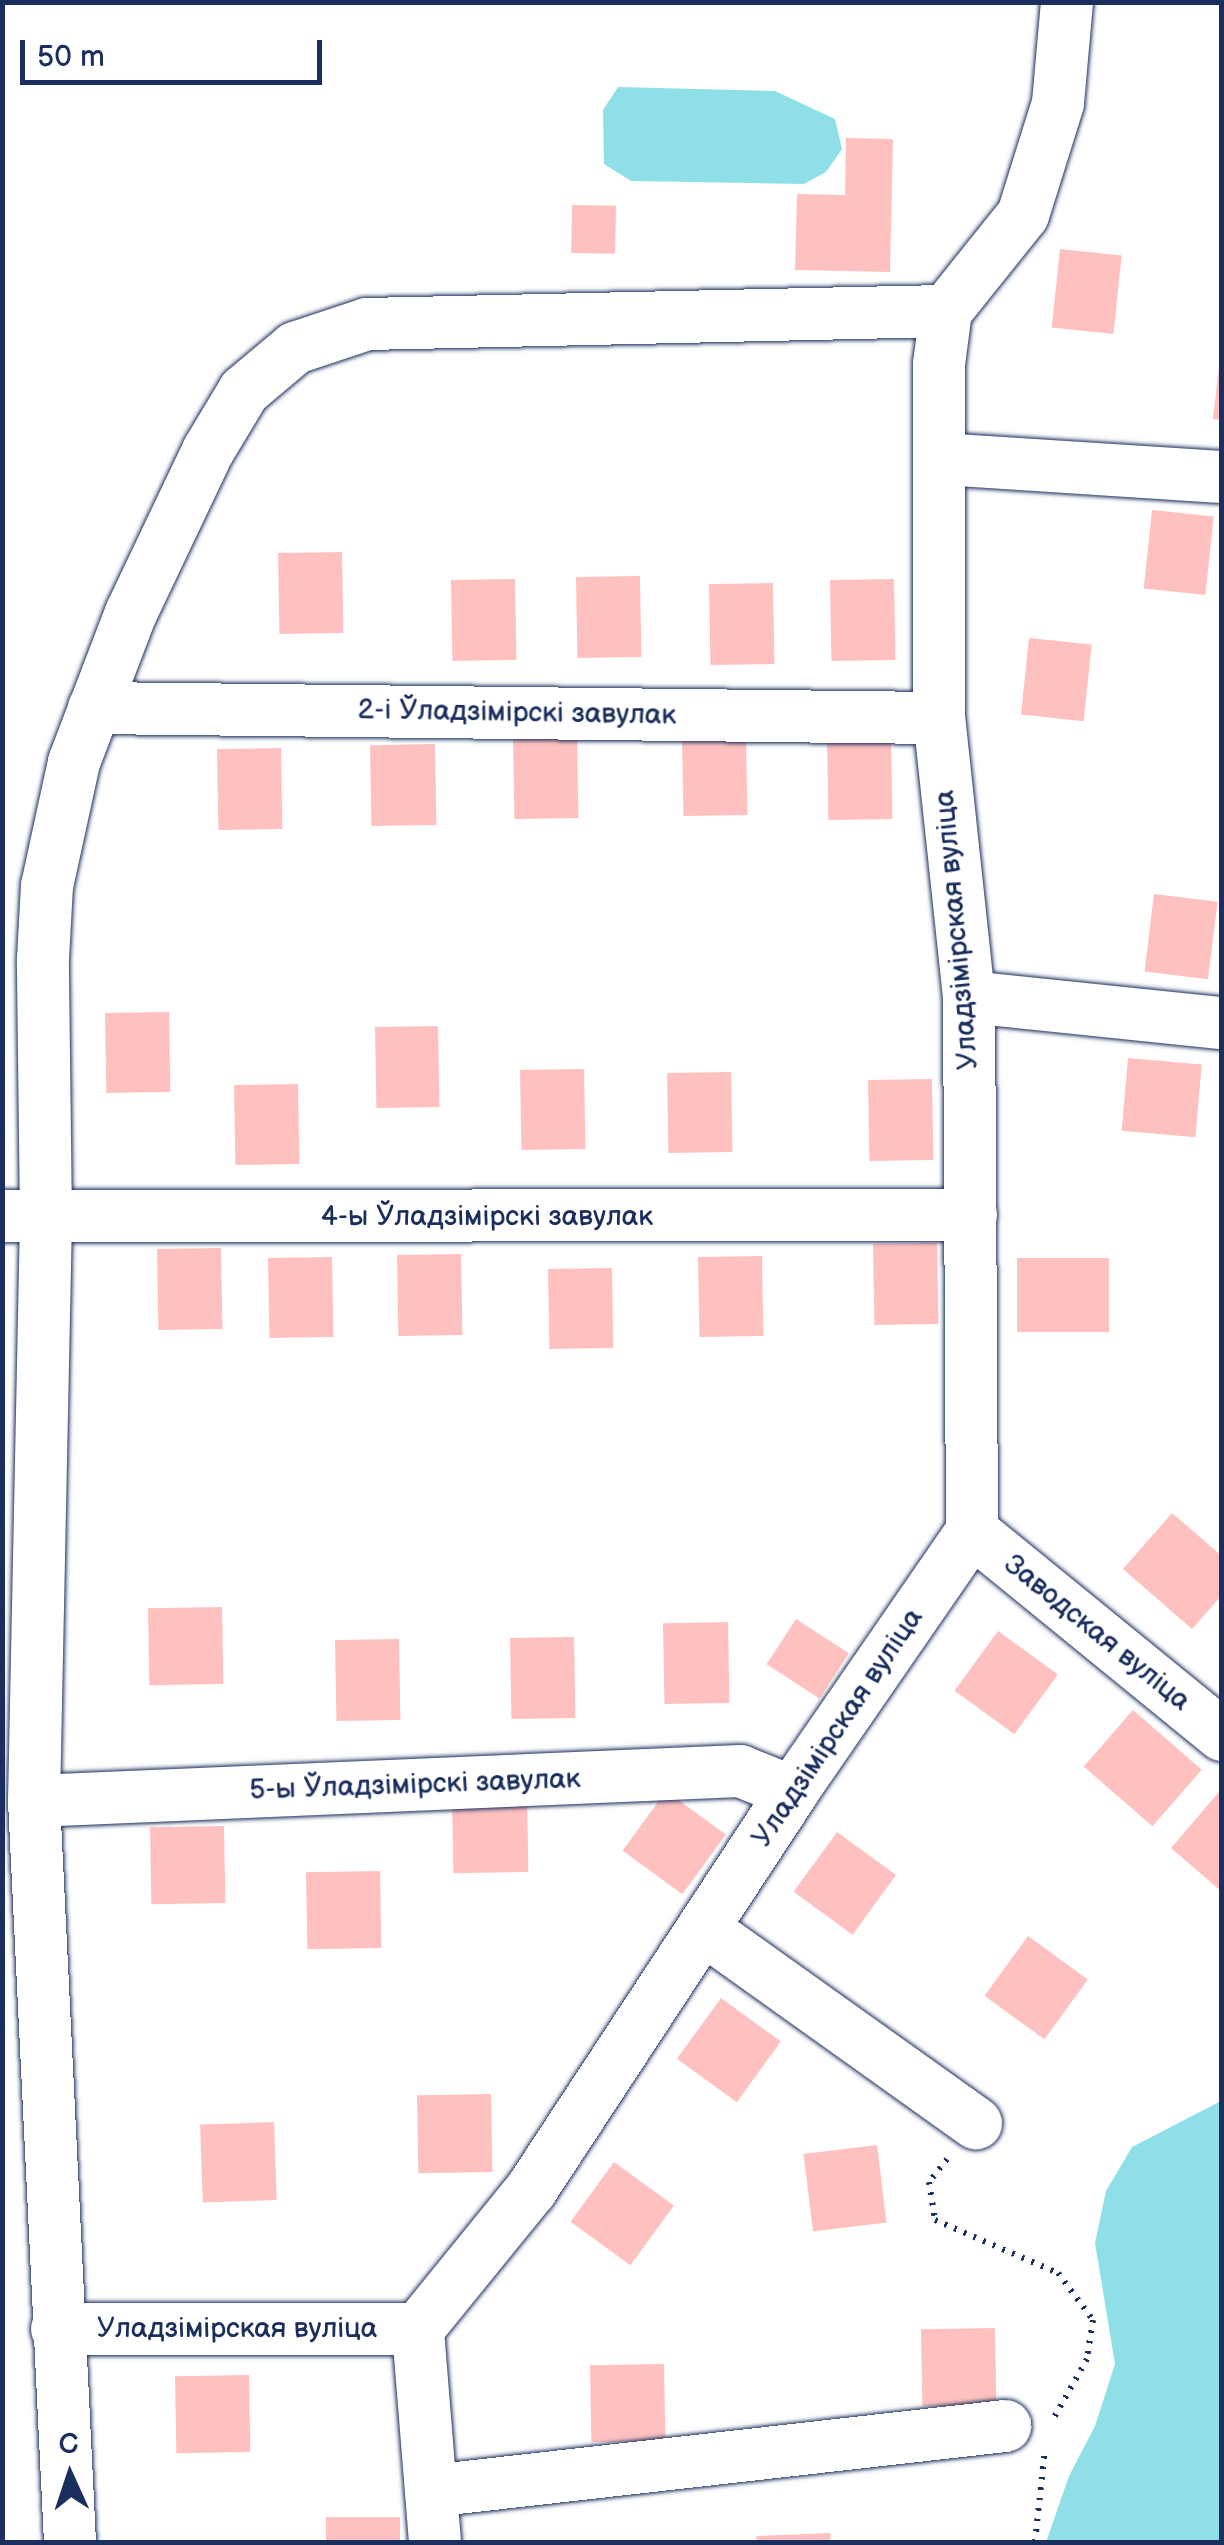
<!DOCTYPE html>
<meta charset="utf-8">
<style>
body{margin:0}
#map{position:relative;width:1224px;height:2545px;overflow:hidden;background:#fff;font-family:"Balsamiq Sans",sans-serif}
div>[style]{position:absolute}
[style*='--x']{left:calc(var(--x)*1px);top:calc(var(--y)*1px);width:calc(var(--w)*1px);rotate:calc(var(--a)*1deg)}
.water>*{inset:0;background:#8edfe8}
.building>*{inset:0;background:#fec1c0;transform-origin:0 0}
.path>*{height:6px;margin-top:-3px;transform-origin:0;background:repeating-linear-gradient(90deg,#1b2f5e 0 2.5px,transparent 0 10.5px)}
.roads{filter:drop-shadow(0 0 2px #1b2f5e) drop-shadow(0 0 2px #1b2f5e)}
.minor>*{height:52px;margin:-26px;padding:0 26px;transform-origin:26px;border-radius:26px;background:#fff}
span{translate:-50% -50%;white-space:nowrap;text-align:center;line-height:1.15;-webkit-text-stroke:9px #fff;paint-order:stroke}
.street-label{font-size:28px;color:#1b2f5e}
.frame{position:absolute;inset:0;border:5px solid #1b2f5e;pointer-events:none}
.north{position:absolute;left:20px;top:2425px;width:100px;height:100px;-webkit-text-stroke:8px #fff;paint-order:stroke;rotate:357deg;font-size:28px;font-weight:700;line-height:40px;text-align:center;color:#1b2f5e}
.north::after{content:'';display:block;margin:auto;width:35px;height:45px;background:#1b2f5e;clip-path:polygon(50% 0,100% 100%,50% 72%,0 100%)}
.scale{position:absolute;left:20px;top:40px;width:302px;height:45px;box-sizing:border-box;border:5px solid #1b2f5e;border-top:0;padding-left:12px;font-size:30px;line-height:35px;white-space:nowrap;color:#1b2f5e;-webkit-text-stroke:8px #fff;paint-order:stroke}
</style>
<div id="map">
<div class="water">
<div style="clip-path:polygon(618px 87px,775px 91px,835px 119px,842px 149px,826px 172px,804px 184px,631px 181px,604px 164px,603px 110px)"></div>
<div style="clip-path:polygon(1221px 2101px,1221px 2542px,1046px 2542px,1069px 2476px,1095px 2426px,1115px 2364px,1095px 2243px,1106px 2191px,1132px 2147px)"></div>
</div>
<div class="building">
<div style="clip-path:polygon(846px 138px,893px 139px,890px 272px,795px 270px,797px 194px,845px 195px)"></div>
<div style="left:572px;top:205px;width:44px;height:48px;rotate:1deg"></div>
<div style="left:1060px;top:249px;width:62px;height:79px;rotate:6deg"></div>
<div style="clip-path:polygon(1219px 366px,1222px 367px,1222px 420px,1213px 419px)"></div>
<div style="left:1152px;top:510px;width:62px;height:79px;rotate:6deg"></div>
<div style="left:342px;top:552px;width:81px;height:64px;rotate:89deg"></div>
<div style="left:640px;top:576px;width:81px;height:64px;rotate:89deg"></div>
<div style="left:515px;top:579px;width:81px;height:64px;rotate:89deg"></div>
<div style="left:894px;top:579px;width:81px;height:64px;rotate:89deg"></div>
<div style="left:773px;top:583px;width:81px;height:64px;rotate:89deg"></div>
<div style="left:1029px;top:638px;width:63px;height:77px;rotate:6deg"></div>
<div style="left:746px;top:735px;width:80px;height:64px;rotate:89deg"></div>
<div style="left:577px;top:737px;width:81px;height:64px;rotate:89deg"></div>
<div style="left:891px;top:738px;width:81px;height:64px;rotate:89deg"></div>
<div style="left:435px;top:744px;width:81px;height:65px;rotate:89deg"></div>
<div style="left:281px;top:748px;width:81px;height:64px;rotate:89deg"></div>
<div style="left:1154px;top:894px;width:64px;height:78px;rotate:7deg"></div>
<div style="left:169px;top:1012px;width:80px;height:64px;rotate:89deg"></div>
<div style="left:438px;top:1026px;width:81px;height:63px;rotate:89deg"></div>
<div style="left:1128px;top:1058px;width:74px;height:73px;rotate:5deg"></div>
<div style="left:584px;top:1069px;width:80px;height:64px;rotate:89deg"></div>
<div style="left:731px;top:1072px;width:80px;height:64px;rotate:89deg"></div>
<div style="left:932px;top:1079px;width:81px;height:64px;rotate:89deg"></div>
<div style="left:298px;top:1084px;width:80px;height:64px;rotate:89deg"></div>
<div style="left:937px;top:1243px;width:81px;height:64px;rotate:89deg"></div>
<div style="left:221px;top:1248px;width:81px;height:64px;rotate:89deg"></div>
<div style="left:461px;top:1254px;width:81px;height:64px;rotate:89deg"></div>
<div style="left:762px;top:1256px;width:80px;height:64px;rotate:89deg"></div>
<div style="left:332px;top:1257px;width:80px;height:64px;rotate:89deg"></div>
<div style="left:1109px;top:1258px;width:74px;height:92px;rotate:90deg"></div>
<div style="left:612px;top:1268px;width:80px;height:64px;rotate:89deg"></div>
<div style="clip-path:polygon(1172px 1513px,1222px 1556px,1222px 1595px,1192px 1629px,1123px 1569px)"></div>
<div style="left:222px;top:1607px;width:77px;height:74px;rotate:89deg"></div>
<div style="left:796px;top:1619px;width:63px;height:54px;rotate:33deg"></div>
<div style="left:728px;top:1622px;width:81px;height:65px;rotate:89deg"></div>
<div style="left:998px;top:1631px;width:74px;height:74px;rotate:36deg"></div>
<div style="left:574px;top:1637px;width:81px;height:64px;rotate:89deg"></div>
<div style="left:399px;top:1639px;width:81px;height:64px;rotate:89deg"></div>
<div style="left:1133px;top:1710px;width:91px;height:75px;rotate:41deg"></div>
<div style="left:666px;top:1791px;width:74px;height:74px;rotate:36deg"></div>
<div style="clip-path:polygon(1219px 1792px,1222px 1794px,1222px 1892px,1171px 1848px)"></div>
<div style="left:527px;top:1795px;width:77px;height:75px;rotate:89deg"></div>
<div style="left:224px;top:1826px;width:77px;height:74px;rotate:89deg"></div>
<div style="left:837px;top:1832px;width:73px;height:74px;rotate:36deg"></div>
<div style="left:380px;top:1871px;width:77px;height:74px;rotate:89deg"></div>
<div style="left:1028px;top:1936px;width:74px;height:74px;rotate:36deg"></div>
<div style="left:721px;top:1998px;width:74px;height:75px;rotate:36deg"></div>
<div style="left:491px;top:2094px;width:78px;height:74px;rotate:89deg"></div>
<div style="left:274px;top:2122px;width:78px;height:74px;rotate:88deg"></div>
<div style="left:877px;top:2145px;width:78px;height:74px;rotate:83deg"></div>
<div style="left:614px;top:2162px;width:74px;height:74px;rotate:36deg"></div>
<div style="left:995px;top:2328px;width:77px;height:74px;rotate:89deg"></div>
<div style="left:664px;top:2364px;width:77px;height:74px;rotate:89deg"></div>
<div style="left:249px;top:2375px;width:77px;height:74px;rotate:89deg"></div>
<div style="left:400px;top:2517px;width:25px;height:74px;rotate:90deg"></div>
<div style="clip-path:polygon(830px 2533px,831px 2542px,757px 2542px,756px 2536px)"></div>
</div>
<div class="path">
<div style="--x:947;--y:2159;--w:29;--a:128"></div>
<div style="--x:929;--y:2182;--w:38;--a:81"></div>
<div style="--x:935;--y:2220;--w:134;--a:23.3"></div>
<div style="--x:1058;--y:2273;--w:59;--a:53.3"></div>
<div style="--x:1093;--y:2320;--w:39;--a:99"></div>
<div style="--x:1087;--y:2359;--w:73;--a:119.4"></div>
<div style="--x:1035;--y:2542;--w:94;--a:-83.9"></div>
</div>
<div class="roads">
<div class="minor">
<div style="--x:942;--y:459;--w:281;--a:3.7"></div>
<div style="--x:94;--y:708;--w:845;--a:0.68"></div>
<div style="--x:969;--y:997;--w:254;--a:5.9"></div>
<div style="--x:2;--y:1216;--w:969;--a:-0.06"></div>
<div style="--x:972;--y:1531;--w:323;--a:39.2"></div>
<div style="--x:34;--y:1801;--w:707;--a:-2.43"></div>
<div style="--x:740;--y:1771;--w:56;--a:22"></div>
<div style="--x:705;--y:1930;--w:333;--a:35.5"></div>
<div style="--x:57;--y:2329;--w:361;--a:0"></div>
<div style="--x:431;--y:2491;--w:578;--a:-6.46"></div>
<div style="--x:70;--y:2542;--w:742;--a:-92.78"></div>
<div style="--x:34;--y:1801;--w:582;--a:-88.82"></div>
<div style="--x:46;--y:1219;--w:260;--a:-90.7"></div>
<div style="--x:43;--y:959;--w:73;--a:-86.9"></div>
<div style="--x:47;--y:886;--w:127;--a:-77.7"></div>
<div style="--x:74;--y:762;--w:160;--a:-69.1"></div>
<div style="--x:131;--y:613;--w:179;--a:-64.6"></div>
<div style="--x:208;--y:451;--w:70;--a:-59"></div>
<div style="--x:244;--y:391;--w:67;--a:-40.1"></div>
<div style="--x:295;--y:348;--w:76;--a:-18.4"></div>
<div style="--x:367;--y:324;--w:579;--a:-1.29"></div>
<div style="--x:435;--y:2542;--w:214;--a:-94.6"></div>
<div style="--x:418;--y:2329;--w:179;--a:-50.9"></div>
<div style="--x:531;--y:2190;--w:476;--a:-56.7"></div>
<div style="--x:792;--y:1792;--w:317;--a:-55.4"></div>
<div style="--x:972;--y:1531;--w:534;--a:-90.32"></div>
<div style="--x:969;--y:997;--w:281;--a:-96.1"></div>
<div style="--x:939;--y:718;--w:354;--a:-90"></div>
<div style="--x:939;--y:364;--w:53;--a:-82.5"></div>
<div style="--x:946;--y:311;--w:123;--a:-51.3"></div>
<div style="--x:1023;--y:215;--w:117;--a:-72.6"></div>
<div style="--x:1058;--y:103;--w:101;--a:-84.9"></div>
</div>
</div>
<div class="street-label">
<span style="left:517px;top:713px;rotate:1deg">2-і Ўладзімірскі завулак</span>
<span style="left:957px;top:930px;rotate:-95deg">Уладзімірская вуліца</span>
<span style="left:487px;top:1217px">4-ы Ўладзімірскі завулак</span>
<span style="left:1097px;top:1633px;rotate:39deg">Заводская вуліца</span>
<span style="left:838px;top:1728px;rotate:-56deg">Уладзімірская вуліца</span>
<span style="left:415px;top:1785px;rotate:-2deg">5-ы Ўладзімірскі завулак</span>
<span style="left:237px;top:2329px">Уладзімірская вуліца</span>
</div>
<div class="frame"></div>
<div class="north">С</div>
<div class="scale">50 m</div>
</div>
